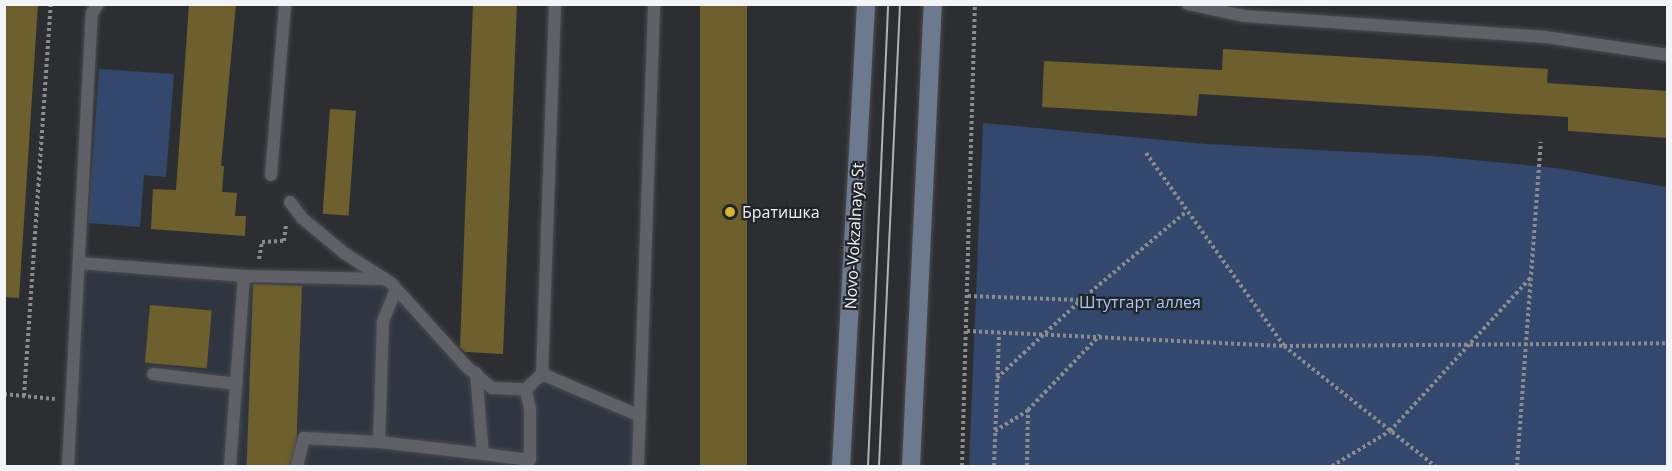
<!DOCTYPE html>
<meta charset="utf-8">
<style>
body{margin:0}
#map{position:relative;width:1672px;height:471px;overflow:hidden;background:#2c2e32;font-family:"Open Sans",sans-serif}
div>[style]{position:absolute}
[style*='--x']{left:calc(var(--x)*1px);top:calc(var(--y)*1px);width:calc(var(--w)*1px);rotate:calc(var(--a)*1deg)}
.built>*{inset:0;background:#30353f}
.green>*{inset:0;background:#33486c}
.building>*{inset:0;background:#6d602e;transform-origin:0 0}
.path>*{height:4px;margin-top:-2px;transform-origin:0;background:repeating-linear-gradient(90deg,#898b8e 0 3px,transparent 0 6px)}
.roads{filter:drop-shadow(0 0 2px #4a4b4f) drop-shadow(0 0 2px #4a4b4f)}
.lane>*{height:12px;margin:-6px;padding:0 6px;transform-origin:6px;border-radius:6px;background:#5f6166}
.secondary>*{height:18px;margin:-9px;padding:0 9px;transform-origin:9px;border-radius:9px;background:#6d798e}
.tram>*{height:1.5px;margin:-0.75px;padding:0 0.75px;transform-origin:0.75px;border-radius:0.75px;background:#b2b3b6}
.dots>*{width:16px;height:16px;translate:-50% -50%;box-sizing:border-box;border:3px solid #222428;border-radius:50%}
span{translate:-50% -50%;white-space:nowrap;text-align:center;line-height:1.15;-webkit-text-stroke:4.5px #222428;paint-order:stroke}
.poi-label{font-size:16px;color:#f3f4f7}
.left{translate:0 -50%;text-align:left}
.street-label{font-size:16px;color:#f3f4f7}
.park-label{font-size:16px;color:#aac7fc}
.frame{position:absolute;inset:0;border:6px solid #f3f4f7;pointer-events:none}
</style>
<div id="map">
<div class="built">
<div style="clip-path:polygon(79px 263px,386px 279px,492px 388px,526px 389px,542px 374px,640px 416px,638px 466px,68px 466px)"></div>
</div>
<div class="green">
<div style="clip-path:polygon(99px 69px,174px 74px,166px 177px,144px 175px,140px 227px,88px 223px)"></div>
<div style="clip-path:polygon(983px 123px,1206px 144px,1432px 156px,1556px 168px,1667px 187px,1667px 466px,969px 466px)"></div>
</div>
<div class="building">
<div style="clip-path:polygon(4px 4px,38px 4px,19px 298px,4px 297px)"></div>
<div style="clip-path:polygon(189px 4px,236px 4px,221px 166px,224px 166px,222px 192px,237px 193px,235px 216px,246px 216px,245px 236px,151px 229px,153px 189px,176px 190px)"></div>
<div style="clip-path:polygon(473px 4px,517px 4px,503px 354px,465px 352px,460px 347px)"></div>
<div style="left:700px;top:4px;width:47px;height:462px"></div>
<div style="clip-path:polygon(1223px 49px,1548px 69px,1547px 83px,1668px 91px,1668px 138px,1568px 131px,1568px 117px,1199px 94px,1197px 116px,1042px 107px,1044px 61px,1222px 70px)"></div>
<div style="left:330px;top:109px;width:26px;height:105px;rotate:4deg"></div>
<div style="left:253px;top:284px;width:49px;height:183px;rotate:2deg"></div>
<div style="left:150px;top:305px;width:62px;height:58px;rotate:5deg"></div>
</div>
<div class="path">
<div style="--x:1146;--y:153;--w:237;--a:54.4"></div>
<div style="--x:1284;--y:346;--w:193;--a:38.5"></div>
<div style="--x:259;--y:259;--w:17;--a:-80"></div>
<div style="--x:262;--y:242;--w:22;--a:-3"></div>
<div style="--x:284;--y:241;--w:16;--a:-83"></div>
<div style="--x:968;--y:296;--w:113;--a:2"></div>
<div style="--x:967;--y:331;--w:317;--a:2.7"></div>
<div style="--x:1284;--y:346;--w:383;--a:-0.4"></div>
<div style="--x:997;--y:378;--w:115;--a:-42.9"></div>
<div style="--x:1081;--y:300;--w:138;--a:-40"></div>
<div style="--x:4;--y:394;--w:51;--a:5.6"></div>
<div style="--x:24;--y:396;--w:393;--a:-86.1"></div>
<div style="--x:995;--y:431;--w:39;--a:-32"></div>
<div style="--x:1028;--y:410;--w:104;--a:-46.2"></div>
<div style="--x:962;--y:466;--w:462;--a:-88.4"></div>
<div style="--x:994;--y:466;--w:133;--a:-87.8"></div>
<div style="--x:1027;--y:466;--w:56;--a:-89"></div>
<div style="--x:1332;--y:466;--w:68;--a:-31.1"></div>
<div style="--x:1390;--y:431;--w:207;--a:-47.5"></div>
<div style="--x:1517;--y:466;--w:325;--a:-85.8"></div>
</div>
<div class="roads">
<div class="lane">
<div style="--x:555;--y:4;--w:370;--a:92"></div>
<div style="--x:542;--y:374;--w:107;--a:23.2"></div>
<div style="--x:1188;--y:4;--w:57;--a:12.1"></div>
<div style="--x:1244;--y:16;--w:302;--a:4"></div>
<div style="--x:1545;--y:37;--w:124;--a:8.3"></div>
<div style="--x:271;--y:175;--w:172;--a:-85.3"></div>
<div style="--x:290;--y:202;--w:20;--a:53"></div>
<div style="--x:302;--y:218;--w:55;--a:39.8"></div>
<div style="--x:344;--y:253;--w:56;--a:32.6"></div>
<div style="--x:391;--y:283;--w:113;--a:47.9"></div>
<div style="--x:467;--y:367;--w:33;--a:40"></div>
<div style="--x:492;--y:388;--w:34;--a:2"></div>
<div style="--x:526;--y:389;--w:22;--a:-43"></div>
<div style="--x:79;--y:263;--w:166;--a:4.5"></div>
<div style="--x:244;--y:276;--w:191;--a:94.2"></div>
<div style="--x:244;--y:276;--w:140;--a:1.2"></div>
<div style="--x:396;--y:289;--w:35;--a:112"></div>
<div style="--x:383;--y:322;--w:120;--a:91.9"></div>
<div style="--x:379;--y:442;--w:105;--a:6.6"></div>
<div style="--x:476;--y:373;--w:81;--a:85.1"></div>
<div style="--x:483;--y:454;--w:47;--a:7.3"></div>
<div style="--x:530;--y:460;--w:50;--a:-90"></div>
<div style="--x:530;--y:410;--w:21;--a:-101"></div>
<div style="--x:153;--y:374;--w:84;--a:6.9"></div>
<div style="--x:68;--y:466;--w:454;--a:-87"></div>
<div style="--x:92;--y:13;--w:11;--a:-56"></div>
<div style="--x:297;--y:466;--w:29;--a:-76"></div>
<div style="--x:304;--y:438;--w:75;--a:3.1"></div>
<div style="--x:638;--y:466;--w:462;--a:-88"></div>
</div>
<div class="secondary">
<div style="--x:841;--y:466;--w:463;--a:-86.9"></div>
<div style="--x:911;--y:466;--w:463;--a:-87.3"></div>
</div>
</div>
<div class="tram">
<div style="--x:868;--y:466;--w:462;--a:-87.5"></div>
<div style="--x:879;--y:466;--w:462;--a:-87.4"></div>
</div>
<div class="dots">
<div style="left:730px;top:212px;background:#d4b635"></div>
</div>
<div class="poi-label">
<span class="left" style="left:742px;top:212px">Братишка</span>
</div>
<div class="street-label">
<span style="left:854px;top:236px;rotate:-87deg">Novo-Vokzalnaya St</span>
</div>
<div class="park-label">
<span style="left:1140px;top:302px">Штутгарт аллея</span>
</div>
<div class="frame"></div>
</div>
